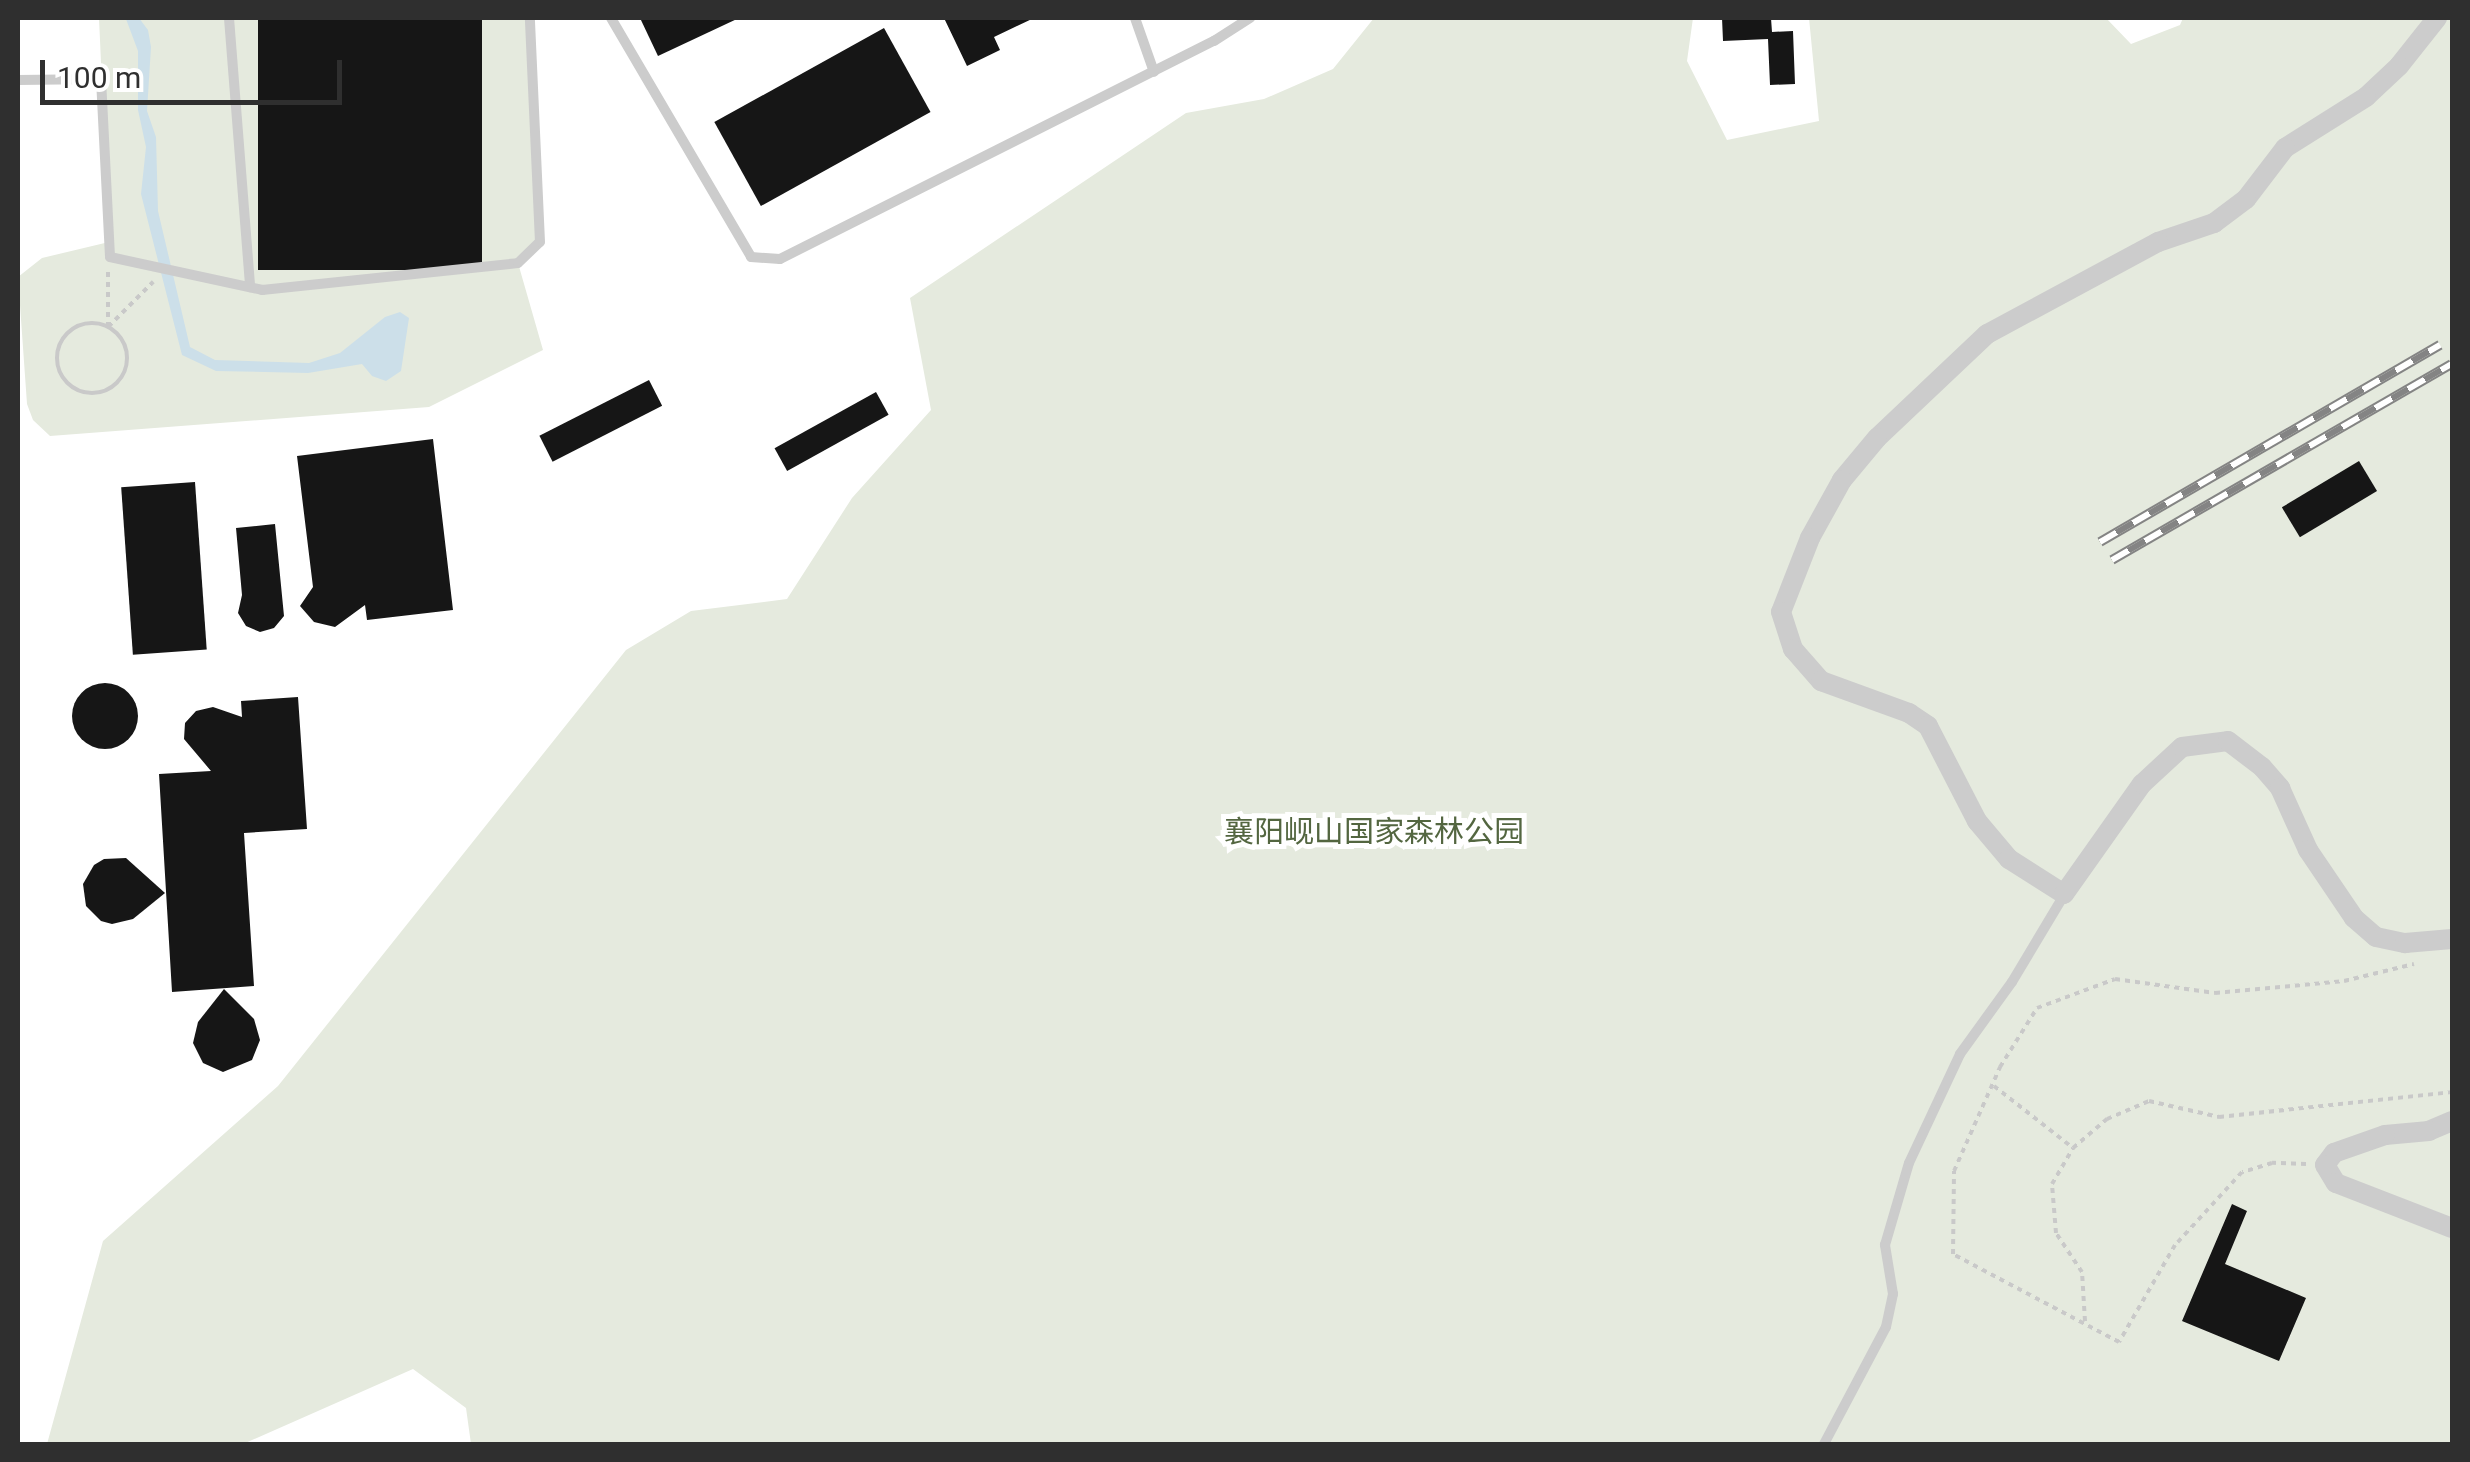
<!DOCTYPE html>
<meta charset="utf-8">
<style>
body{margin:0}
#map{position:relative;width:2470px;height:1462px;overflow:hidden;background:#fff;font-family:Roboto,"Noto Sans SC",sans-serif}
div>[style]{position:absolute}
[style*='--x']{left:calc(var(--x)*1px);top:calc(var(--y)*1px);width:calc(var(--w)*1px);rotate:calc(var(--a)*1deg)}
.green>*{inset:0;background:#e5eade}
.water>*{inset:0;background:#ccdfe9}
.building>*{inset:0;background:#161616;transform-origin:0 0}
.round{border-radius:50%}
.path>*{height:4px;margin-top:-2px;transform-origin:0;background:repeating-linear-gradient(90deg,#c9c9c9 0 5px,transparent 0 10px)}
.path>.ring{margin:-2px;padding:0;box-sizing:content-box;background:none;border:4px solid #c9c9c9;border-radius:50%}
.lane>*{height:10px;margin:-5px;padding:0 5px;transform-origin:5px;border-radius:5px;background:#ccc}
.street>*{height:20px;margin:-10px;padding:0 10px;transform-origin:10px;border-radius:10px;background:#ccc}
.rail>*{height:10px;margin-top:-5px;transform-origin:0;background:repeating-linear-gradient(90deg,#fff 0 19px,#848484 0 38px);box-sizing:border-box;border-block:2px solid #848484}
span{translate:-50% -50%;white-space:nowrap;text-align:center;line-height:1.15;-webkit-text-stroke:10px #fff;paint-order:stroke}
.park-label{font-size:30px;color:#536640}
.frame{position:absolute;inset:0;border:20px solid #2f2f2f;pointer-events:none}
.scale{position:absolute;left:40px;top:60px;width:302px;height:45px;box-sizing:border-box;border:5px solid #2f2f2f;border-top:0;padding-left:12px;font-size:30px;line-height:35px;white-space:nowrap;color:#2f2f2f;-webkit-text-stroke:8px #fff;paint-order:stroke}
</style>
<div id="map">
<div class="green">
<div style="clip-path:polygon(99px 18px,530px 18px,540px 242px,518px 263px,543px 350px,429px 407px,50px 436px,33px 420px,27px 404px,18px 277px,42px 258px,109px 242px)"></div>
<div style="clip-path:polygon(1374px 18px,1693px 18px,1687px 61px,1727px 140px,1819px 121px,1809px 18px,2106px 18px,2131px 44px,2180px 25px,2183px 18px,2452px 18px,2452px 1444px,471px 1444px,466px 1408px,413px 1369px,243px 1444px,47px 1444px,103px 1241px,278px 1086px,626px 650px,691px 611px,787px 599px,852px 498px,931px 410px,910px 298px,1186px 113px,1264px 99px,1333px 69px)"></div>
</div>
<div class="water">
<div style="clip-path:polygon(139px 18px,148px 30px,151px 47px,147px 111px,156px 137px,158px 211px,190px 347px,215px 360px,309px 363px,340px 353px,385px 317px,400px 312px,409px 318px,401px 371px,386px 381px,372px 376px,362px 364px,308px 373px,216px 371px,182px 355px,141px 194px,146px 147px,138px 110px,138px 51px,126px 19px)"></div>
</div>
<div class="building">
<div style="left:258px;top:18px;width:224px;height:252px"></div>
<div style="clip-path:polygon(640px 18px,739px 18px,658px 56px)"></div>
<div style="clip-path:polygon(944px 18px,1034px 18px,994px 37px,1000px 50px,967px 66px)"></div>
<div style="clip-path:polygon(1722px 18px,1771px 18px,1772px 32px,1793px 31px,1795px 84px,1770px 85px,1768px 39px,1723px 41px)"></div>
<div style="left:884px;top:28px;width:96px;height:194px;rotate:61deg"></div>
<div style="left:649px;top:380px;width:29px;height:123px;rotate:63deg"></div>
<div style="left:876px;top:392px;width:26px;height:116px;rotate:61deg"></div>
<div style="clip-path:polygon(433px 439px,453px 610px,367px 620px,365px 605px,335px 627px,314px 622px,300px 606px,313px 587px,297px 456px)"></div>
<div style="left:2359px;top:461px;width:35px;height:90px;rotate:59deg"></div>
<div style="left:195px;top:482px;width:168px;height:74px;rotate:86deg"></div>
<div style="clip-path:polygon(275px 524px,284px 616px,274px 628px,260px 632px,246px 626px,238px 613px,242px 595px,236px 528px)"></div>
<div class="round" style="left:72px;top:683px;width:66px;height:66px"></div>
<div style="clip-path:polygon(298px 697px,307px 829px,244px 833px,254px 986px,172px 992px,159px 774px,211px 771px,184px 739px,185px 723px,196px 711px,213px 707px,242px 717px,241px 701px)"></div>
<div style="clip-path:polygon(126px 858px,165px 893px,133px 919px,112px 924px,101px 921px,86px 906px,83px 884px,94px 865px,104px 859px)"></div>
<div style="clip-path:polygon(224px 989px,254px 1019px,260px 1040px,252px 1060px,223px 1072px,203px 1063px,193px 1043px,198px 1022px)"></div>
<div style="clip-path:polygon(2232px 1204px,2247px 1211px,2225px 1264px,2306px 1298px,2279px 1361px,2182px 1321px)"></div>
</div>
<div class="path">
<div class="ring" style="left:57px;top:323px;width:66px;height:66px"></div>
<div style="--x:108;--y:327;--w:64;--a:-45"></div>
<div style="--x:108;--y:327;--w:55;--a:-90"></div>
<div style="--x:1994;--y:1086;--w:100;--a:38.1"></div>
<div style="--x:2306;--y:1164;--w:34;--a:-178"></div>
<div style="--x:2272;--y:1163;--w:31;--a:163"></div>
<div style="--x:2242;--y:1172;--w:99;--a:132.5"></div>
<div style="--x:2175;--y:1245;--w:112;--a:120"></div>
<div style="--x:2119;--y:1342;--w:188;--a:-152.1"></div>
<div style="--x:1953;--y:1254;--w:83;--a:-89.3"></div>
<div style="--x:1954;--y:1171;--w:114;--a:-66.1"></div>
<div style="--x:2000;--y:1067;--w:70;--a:-57.9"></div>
<div style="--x:2037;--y:1008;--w:83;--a:-20.4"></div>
<div style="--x:2115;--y:979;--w:101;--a:8"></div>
<div style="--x:2215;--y:993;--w:130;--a:-5.3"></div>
<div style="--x:2344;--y:981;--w:72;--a:-13.7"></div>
<div style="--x:2085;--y:1321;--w:49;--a:-93.5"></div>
<div style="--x:2082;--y:1272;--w:47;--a:-123.7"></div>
<div style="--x:2056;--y:1233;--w:49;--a:-94.7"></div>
<div style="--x:2052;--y:1184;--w:42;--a:-59.7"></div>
<div style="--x:2073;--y:1148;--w:45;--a:-40.5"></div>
<div style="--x:2107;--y:1119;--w:46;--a:-23.2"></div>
<div style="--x:2149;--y:1101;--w:72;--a:12.9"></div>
<div style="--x:2219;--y:1117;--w:234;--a:-6.1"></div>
</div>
<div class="lane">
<div style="--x:229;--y:18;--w:270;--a:85.5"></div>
<div style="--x:611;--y:18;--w:277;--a:59.6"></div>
<div style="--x:751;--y:257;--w:29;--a:4"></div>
<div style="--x:780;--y:259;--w:486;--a:-26.7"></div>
<div style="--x:1214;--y:41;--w:43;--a:-32.6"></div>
<div style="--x:1135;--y:18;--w:57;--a:70.6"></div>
<div style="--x:18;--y:80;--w:83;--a:-0.7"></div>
<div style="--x:101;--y:79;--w:178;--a:87.1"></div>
<div style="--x:110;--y:257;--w:156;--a:12.2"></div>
<div style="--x:262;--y:290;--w:257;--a:-6"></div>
<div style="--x:518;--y:263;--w:30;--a:-44"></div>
<div style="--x:540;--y:242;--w:224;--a:-92.6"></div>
<div style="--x:1824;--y:1444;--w:132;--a:-62.1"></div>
<div style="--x:1886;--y:1327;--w:34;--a:-78"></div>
<div style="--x:1893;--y:1294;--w:50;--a:-99.3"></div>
<div style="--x:1885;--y:1245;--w:85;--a:-73.7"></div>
<div style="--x:1909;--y:1163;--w:120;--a:-64.9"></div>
<div style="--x:1960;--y:1054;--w:89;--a:-54.2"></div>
<div style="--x:2012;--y:982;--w:101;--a:-59.1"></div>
</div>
<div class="street">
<div style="--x:2437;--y:18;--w:61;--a:128.4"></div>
<div style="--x:2399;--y:66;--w:45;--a:136.8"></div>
<div style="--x:2366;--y:97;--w:96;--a:147.8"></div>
<div style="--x:2285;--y:148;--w:64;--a:127.4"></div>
<div style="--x:2246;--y:199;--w:40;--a:143"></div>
<div style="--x:2214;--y:223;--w:59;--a:161.3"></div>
<div style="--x:2158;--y:242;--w:194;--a:151.7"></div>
<div style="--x:1987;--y:334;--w:151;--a:136.6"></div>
<div style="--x:1877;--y:438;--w:55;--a:129.8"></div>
<div style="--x:1842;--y:480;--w:66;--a:118.9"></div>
<div style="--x:1810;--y:538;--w:79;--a:111.4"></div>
<div style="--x:1781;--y:612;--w:39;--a:72"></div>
<div style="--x:1793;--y:649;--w:43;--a:48.8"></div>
<div style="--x:1821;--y:681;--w:94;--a:20"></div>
<div style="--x:1909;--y:713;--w:23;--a:34"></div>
<div style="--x:1928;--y:726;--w:107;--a:62.7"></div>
<div style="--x:1977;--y:821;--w:50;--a:49.9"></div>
<div style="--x:2009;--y:859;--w:65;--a:32.5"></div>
<div style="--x:2064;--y:894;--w:135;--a:-54.7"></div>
<div style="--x:2142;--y:784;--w:54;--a:-42.8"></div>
<div style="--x:2182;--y:747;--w:46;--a:-7.4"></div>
<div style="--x:2228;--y:741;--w:43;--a:37.4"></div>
<div style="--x:2262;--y:767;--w:28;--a:49"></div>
<div style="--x:2280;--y:788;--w:68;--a:65.7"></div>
<div style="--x:2308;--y:850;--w:82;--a:55.9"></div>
<div style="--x:2354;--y:918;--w:29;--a:41"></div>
<div style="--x:2376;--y:937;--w:30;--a:12"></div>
<div style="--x:2405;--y:943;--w:47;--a:-4.9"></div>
<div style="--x:2452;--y:1121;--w:25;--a:157"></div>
<div style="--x:2429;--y:1131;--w:44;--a:174.8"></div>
<div style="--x:2385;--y:1135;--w:54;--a:160.6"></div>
<div style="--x:2334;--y:1153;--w:15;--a:127"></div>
<div style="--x:2325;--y:1165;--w:21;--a:59"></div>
<div style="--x:2336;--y:1183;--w:124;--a:21.2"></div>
</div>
<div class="rail">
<div style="--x:2100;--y:542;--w:393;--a:-30.1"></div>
<div style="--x:2112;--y:560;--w:392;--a:-30"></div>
</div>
<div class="park-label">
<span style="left:1374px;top:832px">襄阳岘山国家森林公园</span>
</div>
<div class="frame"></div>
<div class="scale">100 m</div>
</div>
